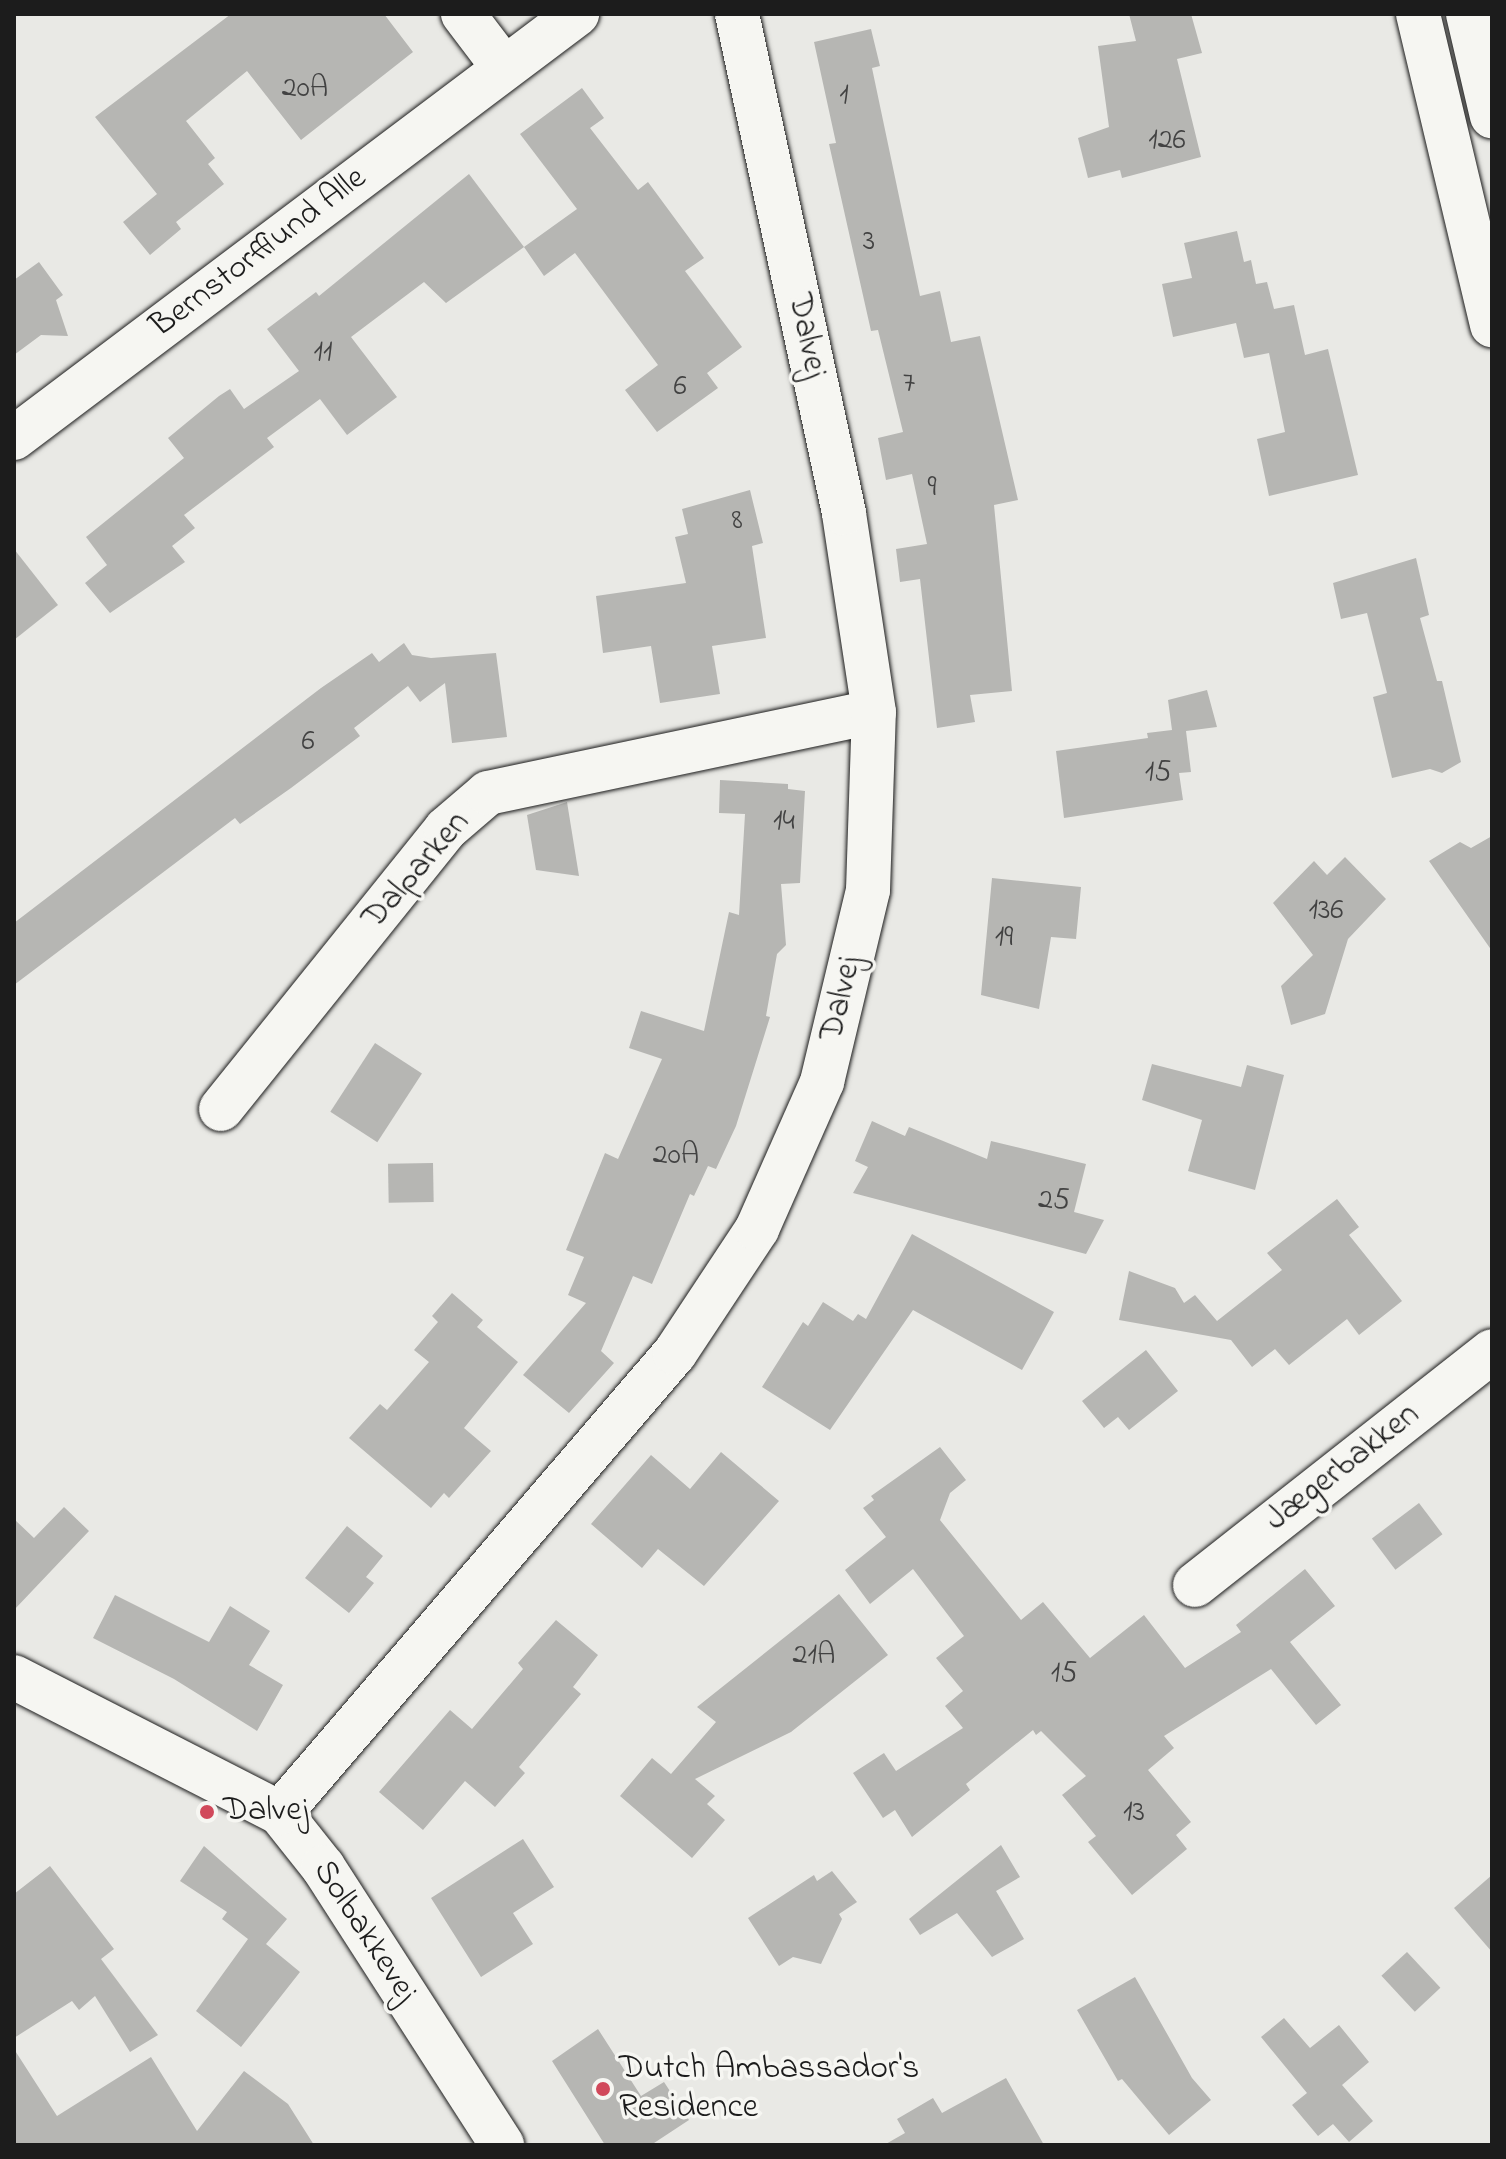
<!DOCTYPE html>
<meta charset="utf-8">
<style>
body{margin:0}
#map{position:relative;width:1506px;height:2159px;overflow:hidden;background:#e9e9e5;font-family:"Indie Flower",sans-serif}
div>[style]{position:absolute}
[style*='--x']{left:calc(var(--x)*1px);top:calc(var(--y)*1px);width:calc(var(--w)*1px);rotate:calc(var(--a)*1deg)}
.building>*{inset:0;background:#b6b6b3;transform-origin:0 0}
.roads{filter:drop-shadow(0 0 2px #1c1c1c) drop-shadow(0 0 2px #1c1c1c)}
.minor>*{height:44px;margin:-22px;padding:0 22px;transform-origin:22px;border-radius:22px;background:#f6f6f2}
.tertiary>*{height:44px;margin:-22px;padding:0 22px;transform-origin:22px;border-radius:22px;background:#f6f6f2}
.dots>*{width:22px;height:22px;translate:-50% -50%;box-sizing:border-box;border:4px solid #f6f6f2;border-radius:50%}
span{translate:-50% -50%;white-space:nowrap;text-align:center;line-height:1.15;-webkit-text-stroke:7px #f6f6f2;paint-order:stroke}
.number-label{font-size:30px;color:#424242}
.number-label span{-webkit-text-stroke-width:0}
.street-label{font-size:34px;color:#1c1c1c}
.poi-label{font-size:34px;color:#1c1c1c}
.left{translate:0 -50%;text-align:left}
.frame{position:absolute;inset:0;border:16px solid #1c1c1c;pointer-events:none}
</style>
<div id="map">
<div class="building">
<div style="clip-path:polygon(231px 14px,384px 14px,413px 52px,301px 140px,247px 71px,186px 121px,215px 158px,208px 164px,224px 184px,176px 222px,181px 229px,150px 255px,123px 222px,157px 194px,95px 117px)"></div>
<div style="clip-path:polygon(1129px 14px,1191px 14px,1202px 53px,1177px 59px,1201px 157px,1122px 178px,1120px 170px,1088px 178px,1078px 138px,1109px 127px,1098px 46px,1136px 41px)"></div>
<div style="clip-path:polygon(871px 29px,880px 66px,872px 68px,920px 296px,940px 291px,951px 342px,980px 336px,1018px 500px,994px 505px,1012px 691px,970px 695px,975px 722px,937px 728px,920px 579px,900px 582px,896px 549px,927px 544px,912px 474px,886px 480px,878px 438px,903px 432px,878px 330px,871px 331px,829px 144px,836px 143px,814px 42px)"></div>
<div style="clip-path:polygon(582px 88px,604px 118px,590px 128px,638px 190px,648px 182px,704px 258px,685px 271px,742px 347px,707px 373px,718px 388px,657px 432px,625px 390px,658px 365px,575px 253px,544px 276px,524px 247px,577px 209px,520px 134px)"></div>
<div style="clip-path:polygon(469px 174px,524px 247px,446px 303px,424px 282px,351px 337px,397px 397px,347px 435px,320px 399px,267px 438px,274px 447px,184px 515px,195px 528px,172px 546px,185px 562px,110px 613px,85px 583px,107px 565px,86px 537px,184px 458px,168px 438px,219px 396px,230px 389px,244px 409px,299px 371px,267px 329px,316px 292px,319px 296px)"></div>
<div style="clip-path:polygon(1237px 231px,1244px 262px,1251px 260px,1256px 284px,1267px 282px,1274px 309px,1294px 305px,1305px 355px,1328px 349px,1358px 475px,1269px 496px,1257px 439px,1285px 432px,1269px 353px,1244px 358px,1236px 323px,1173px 337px,1162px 284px,1192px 278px,1184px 243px)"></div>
<div style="clip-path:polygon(39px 262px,63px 295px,56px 300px,68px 336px,41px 335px,14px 355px,14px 280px)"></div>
<div style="clip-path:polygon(750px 490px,763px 543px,752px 546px,766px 638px,712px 646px,720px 694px,660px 703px,651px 646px,603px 653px,596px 596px,686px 583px,675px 537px,688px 534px,682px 509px)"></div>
<div style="clip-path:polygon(14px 549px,58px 605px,14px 640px)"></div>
<div style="clip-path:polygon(1416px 558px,1429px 615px,1420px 618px,1437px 681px,1442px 681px,1461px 762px,1442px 773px,1430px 769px,1392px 778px,1373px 697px,1387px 693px,1367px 613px,1341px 619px,1333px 583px)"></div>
<div style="clip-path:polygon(404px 643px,412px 655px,431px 658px,496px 653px,507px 737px,452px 743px,445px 683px,420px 702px,408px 686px,354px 728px,360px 736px,291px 788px,240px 824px,235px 818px,14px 985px,14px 923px,321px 688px,372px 653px,379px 662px)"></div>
<div style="clip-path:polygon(1207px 690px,1217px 727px,1186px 731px,1191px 772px,1179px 773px,1183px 800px,1064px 818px,1056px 751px,1148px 738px,1147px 733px,1172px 730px,1168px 700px)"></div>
<div style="clip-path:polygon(720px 780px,788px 784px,788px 789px,805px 791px,800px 883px,781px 884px,786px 945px,777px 954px,766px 1016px,770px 1017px,736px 1126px,716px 1169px,708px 1166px,694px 1196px,690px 1194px,652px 1284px,633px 1276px,601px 1351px,614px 1363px,569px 1413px,523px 1375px,586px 1303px,568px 1295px,584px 1257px,566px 1250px,605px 1153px,618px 1159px,662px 1059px,629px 1048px,641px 1011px,704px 1031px,729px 912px,739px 915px,745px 814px,719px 813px)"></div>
<div style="clip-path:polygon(567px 802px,579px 876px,536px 870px,527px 815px)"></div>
<div style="clip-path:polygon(1492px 836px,1492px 951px,1429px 861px,1460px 842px,1471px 848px)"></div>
<div style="clip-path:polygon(1345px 857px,1386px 899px,1348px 939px,1325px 1014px,1291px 1025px,1281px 986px,1313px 955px,1273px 903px,1314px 861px,1327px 875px)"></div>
<div style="clip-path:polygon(992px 878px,1081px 887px,1076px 939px,1051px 937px,1039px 1009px,981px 995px)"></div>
<div style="left:375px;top:1043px;width:56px;height:82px;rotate:33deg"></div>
<div style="clip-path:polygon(1152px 1064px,1241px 1087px,1247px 1065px,1284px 1075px,1255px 1190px,1188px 1171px,1202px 1120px,1142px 1100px)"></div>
<div style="clip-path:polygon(872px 1121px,905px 1136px,909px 1127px,987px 1159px,991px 1141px,1086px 1164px,1074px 1212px,1104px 1220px,1086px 1254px,853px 1193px,868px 1167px,855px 1161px)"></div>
<div style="left:433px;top:1163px;width:39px;height:45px;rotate:89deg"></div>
<div style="clip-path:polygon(1337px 1199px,1359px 1227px,1349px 1235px,1402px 1301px,1359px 1335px,1347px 1319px,1289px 1365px,1275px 1349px,1252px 1367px,1231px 1340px,1119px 1320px,1129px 1271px,1175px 1288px,1184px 1303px,1195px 1295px,1217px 1321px,1282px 1270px,1267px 1253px)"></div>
<div style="clip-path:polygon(912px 1234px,1054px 1312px,1022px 1370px,913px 1310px,830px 1430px,762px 1387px,803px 1322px,808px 1326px,823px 1302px,853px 1321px,858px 1314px,866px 1319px)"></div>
<div style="clip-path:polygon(452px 1293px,483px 1320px,477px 1327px,518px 1362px,464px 1428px,491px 1451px,449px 1498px,444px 1493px,431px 1508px,349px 1438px,380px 1404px,387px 1410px,429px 1362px,414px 1350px,438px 1322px,432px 1316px)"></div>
<div style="clip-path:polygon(1146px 1350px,1178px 1391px,1129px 1430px,1118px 1417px,1104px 1428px,1082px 1401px)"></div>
<div style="clip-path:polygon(940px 1447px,966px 1480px,950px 1493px,940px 1520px,1021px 1620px,1043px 1602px,1090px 1658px,1144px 1615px,1185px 1668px,1241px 1632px,1236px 1625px,1305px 1569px,1335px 1606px,1290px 1642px,1341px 1705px,1316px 1725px,1271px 1669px,1164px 1736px,1174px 1748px,1148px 1770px,1191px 1822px,1176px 1835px,1187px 1849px,1132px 1895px,1088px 1842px,1096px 1836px,1062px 1795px,1086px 1776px,1041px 1731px,1036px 1735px,1033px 1730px,966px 1784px,970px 1790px,912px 1837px,895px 1810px,883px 1818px,853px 1773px,884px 1753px,896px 1771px,963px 1728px,945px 1706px,963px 1691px,936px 1658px,964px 1636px,913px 1569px,870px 1604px,845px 1570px,886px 1537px,863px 1508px,874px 1500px,871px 1496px)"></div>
<div style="clip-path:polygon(721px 1452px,779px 1501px,704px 1586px,658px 1549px,642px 1568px,591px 1524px,651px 1455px,690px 1489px)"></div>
<div style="left:1419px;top:1503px;width:39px;height:59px;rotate:53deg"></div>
<div style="clip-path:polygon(64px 1507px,89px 1531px,14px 1610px,14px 1519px,34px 1538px)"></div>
<div style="clip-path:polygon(347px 1526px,383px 1556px,366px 1577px,374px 1583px,349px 1613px,305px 1578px)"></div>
<div style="clip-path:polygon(839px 1594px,888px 1655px,791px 1732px,695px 1779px,715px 1796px,707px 1804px,725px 1820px,692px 1858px,620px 1796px,652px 1758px,671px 1774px,716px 1722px,697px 1707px)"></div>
<div style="clip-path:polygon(115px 1595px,209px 1642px,230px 1606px,270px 1631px,249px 1665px,283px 1685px,257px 1731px,174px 1679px,93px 1638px)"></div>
<div style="clip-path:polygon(556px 1620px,598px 1655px,573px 1687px,581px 1694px,519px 1767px,525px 1773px,495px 1807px,465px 1781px,423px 1830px,379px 1792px,450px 1710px,472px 1729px,523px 1669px,518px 1663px)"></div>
<div style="clip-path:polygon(523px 1839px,554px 1887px,513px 1913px,533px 1944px,481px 1977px,431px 1898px)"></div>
<div style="clip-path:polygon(1001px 1845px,1020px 1877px,996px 1891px,1024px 1939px,992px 1957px,957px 1913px,920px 1935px,909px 1919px)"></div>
<div style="clip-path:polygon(204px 1846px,287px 1919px,266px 1944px,300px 1972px,241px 2047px,196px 2011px,248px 1939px,222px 1919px,227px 1912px,180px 1881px)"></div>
<div style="clip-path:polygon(50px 1866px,114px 1949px,101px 1959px,158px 2035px,130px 2052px,95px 1996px,79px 2010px,72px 2001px,14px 2038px,14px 1894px)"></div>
<div style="clip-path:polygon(832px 1871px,857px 1902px,839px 1914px,842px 1919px,821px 1964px,793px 1957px,779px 1966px,748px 1918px,814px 1875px,817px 1881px)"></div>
<div style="clip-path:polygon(1492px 1875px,1492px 1952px,1454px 1908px)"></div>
<div style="left:1407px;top:1952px;width:49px;height:35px;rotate:47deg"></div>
<div style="clip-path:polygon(1135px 1977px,1192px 2078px,1211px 2100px,1169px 2135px,1122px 2079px,1118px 2081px,1077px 2010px)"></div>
<div style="clip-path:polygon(1284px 2018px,1310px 2048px,1339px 2025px,1369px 2062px,1342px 2085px,1373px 2121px,1349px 2142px,1333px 2124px,1318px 2136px,1292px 2105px,1307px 2093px,1261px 2037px)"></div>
<div style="clip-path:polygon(598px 2029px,641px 2096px,664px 2082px,689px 2120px,651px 2145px,605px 2145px,552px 2061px)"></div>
<div style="clip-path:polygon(14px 2049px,57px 2116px,151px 2057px,197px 2131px,244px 2071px,288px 2104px,314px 2145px,14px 2145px)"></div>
<div style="clip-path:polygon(1006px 2078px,1044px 2145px,884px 2145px,905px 2133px,897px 2119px,933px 2098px,942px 2113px)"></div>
</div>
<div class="roads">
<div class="minor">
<div style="--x:463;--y:14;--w:68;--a:52.8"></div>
<div style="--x:14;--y:438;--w:705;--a:-36.98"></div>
<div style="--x:221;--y:1109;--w:359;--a:-51.2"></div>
<div style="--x:446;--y:829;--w:55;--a:-40.6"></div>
<div style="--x:488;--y:793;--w:394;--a:-11.9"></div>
<div style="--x:1195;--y:1585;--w:378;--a:-38.2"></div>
<div style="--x:14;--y:1677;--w:299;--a:27.1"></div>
<div style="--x:280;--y:1813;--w:69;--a:51.5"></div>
<div style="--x:323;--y:1867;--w:331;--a:57.2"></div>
<div style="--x:280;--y:1813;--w:606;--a:-49.35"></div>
<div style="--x:675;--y:1353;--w:149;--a:-56.5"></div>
<div style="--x:757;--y:1229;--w:161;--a:-66.1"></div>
<div style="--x:822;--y:1082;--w:197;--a:-76.5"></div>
<div style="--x:868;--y:890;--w:178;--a:-88.1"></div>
<div style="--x:874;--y:712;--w:201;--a:-98.6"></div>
<div style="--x:844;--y:513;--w:510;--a:-102.1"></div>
</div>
<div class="tertiary">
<div style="--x:1418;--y:14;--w:320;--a:76.6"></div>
<div style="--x:1468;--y:14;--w:105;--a:76.8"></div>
</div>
</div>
<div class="dots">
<div style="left:207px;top:1812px;background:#d1495b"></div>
<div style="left:603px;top:2089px;background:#d1495b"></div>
</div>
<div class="number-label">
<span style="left:305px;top:89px">20A</span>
<span style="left:844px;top:96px">1</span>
<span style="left:1167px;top:141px">126</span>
<span style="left:869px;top:242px">3</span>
<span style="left:323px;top:353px">11</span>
<span style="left:909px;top:384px">7</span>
<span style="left:680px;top:387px">6</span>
<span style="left:932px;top:488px">9</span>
<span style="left:737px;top:521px">8</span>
<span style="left:308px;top:742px">6</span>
<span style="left:1158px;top:773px">15</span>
<span style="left:784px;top:822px">14</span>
<span style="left:1326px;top:911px">136</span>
<span style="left:1004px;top:938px">19</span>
<span style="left:676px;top:1156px">20A</span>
<span style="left:1054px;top:1201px">25</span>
<span style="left:814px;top:1656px">21A</span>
<span style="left:1064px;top:1674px">15</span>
<span style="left:1134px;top:1813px">13</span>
</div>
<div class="street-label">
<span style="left:259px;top:253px;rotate:-37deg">Bernstorfflund Alle</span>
<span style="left:806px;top:336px;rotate:78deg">Dalvej</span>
<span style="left:417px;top:871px;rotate:-49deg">Dalparken</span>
<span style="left:842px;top:999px;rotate:-77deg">Dalvej</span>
<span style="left:1343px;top:1468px;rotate:-38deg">Jægerbakken</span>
<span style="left:364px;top:1932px;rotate:57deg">Solbakkevej</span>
</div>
<div class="poi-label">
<span class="left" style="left:223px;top:1812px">Dalvej</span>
<span class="left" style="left:619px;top:2089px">Dutch Ambassador's<br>Residence</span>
</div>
<div class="frame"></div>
</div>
